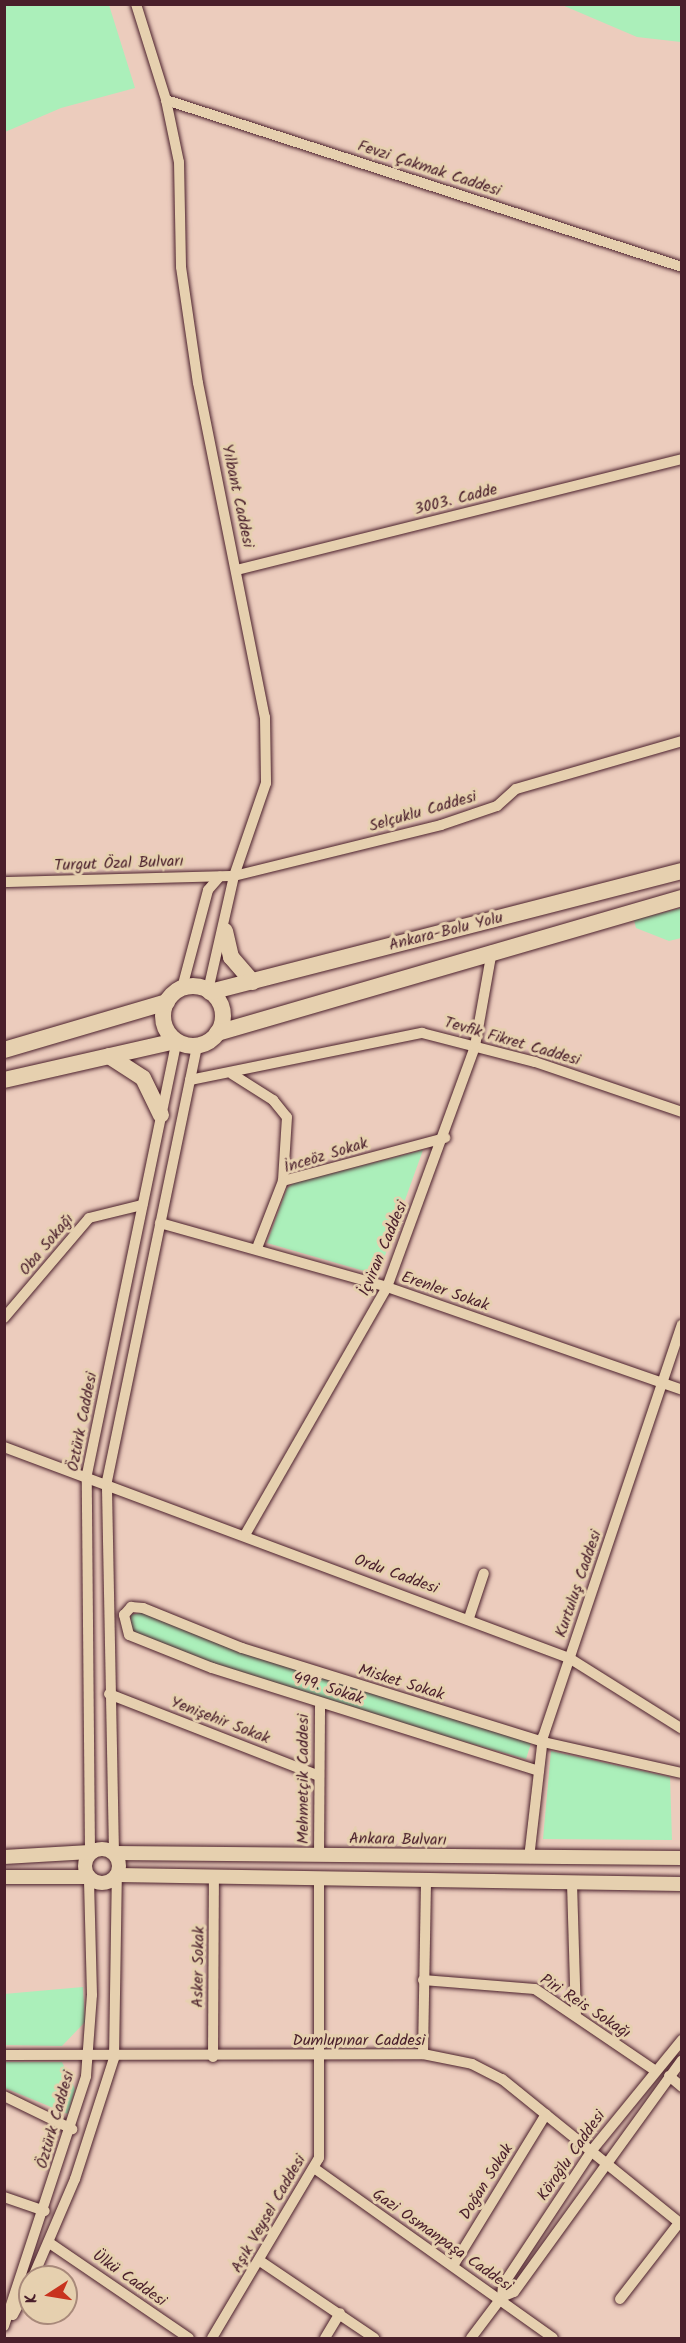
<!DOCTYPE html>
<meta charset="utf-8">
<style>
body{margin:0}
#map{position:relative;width:686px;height:2343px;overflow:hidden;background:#ecccbd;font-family:Kalam,sans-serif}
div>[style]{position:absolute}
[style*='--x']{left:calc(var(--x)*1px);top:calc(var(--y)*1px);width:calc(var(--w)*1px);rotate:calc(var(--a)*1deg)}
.green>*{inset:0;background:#abefba}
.roads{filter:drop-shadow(0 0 2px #4a1f2b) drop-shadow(0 0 2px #4a1f2b)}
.minor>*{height:10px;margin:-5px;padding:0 5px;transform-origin:5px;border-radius:5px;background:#e6d0af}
.major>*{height:14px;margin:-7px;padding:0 7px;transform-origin:7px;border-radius:7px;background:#e6d0af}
.major>.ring{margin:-7px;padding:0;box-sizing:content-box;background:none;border:14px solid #e6d0af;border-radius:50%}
.highway>*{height:16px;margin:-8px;padding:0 8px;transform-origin:8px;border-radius:8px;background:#e6d0af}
.highway>.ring{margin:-8px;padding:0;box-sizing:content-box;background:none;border:16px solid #e6d0af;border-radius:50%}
span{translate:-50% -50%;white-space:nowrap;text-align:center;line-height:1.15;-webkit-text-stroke:6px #e6d0af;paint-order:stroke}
.street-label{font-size:16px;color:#4a1f2b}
.frame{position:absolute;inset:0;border:6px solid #4a1f2b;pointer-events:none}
.north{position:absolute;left:18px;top:2265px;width:60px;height:60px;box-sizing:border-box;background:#e6d0af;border:2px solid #a8897a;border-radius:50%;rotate:258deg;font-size:16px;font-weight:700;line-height:24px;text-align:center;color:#4a1f2b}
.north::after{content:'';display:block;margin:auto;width:21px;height:27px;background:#c8321e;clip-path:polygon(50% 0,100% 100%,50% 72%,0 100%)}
</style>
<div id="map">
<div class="green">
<div style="clip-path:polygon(4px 5px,109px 5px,135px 88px,61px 108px,5px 132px)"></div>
<div style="clip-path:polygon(562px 5px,681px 5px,681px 42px,637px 37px)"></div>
<div style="clip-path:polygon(681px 908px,681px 938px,669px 941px,636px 928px,634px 920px)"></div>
<div style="clip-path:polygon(423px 1150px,378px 1275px,267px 1243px,287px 1188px,294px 1183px)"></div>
<div style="clip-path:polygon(144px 1612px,531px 1743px,526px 1759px,331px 1704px,166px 1647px,131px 1633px,131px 1615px)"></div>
<div style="clip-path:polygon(551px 1751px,670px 1777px,672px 1840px,543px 1839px)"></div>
<div style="clip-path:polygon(83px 1987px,85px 2022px,62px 2046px,5px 2045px,4px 1994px)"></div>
<div style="clip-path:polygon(5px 2062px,62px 2062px,75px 2089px,68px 2114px,5px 2088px)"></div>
</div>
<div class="roads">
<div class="minor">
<div style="--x:136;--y:4;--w:101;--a:72.6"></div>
<div style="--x:166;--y:100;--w:63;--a:78.2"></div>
<div style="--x:179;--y:162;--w:105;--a:88.9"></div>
<div style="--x:181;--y:267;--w:117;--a:81.7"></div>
<div style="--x:198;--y:383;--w:341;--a:78.7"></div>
<div style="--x:265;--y:717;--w:66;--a:89.1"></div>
<div style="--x:266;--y:783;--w:98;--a:109"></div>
<div style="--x:234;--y:876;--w:117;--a:102.8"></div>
<div style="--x:166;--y:100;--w:542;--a:17.93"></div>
<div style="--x:237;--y:570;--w:459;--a:-14"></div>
<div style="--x:4;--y:882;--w:230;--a:-1.5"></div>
<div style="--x:234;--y:876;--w:213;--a:-13.8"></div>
<div style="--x:441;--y:825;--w:59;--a:-18.7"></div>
<div style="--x:497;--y:806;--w:25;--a:-42"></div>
<div style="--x:516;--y:789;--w:173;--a:-16.1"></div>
<div style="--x:182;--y:988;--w:101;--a:-75.1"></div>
<div style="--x:208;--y:890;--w:18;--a:-49"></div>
<div style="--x:232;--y:1074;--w:49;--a:32.4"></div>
<div style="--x:273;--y:1100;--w:22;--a:51"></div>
<div style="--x:287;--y:1117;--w:64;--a:93.6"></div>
<div style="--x:283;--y:1181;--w:72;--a:111.2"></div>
<div style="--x:190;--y:1080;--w:237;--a:-11.5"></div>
<div style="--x:422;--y:1033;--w:117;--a:14.4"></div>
<div style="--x:535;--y:1062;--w:155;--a:18.8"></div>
<div style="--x:283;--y:1181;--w:168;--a:-14.9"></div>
<div style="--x:160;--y:1223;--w:236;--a:15.7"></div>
<div style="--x:387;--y:1287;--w:312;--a:19.2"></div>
<div style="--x:4;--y:1318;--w:131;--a:-49.6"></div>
<div style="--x:89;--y:1218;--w:55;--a:-13.8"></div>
<div style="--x:4;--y:1447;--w:603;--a:20.48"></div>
<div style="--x:569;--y:1658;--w:133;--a:32.1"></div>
<div style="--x:245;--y:1535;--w:286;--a:-60.2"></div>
<div style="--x:387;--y:1287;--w:257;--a:-69.9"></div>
<div style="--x:475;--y:1046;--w:97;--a:-79.9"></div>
<div style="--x:469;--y:1618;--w:47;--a:-71.6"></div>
<div style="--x:109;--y:1694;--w:225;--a:21.3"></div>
<div style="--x:539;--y:1771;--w:343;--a:-162.5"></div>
<div style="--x:212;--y:1668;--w:89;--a:-158.3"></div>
<div style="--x:129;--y:1635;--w:21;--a:-104"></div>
<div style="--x:124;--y:1615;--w:11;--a:-49"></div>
<div style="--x:131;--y:1607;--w:12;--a:5"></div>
<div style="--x:143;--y:1608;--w:107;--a:22"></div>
<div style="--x:242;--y:1648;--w:315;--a:17.3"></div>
<div style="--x:543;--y:1742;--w:142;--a:12.6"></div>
<div style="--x:90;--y:1852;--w:378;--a:-90.5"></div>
<div style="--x:87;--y:1474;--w:442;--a:-78.3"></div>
<div style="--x:114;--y:1853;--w:372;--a:-91.1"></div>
<div style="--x:107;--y:1481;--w:444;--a:-78.3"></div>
<div style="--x:319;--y:1855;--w:152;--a:-89.6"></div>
<div style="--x:529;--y:1858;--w:122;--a:-83.4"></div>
<div style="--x:543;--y:1737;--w:435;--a:-71.4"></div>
<div style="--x:572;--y:1883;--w:133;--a:88.3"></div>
<div style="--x:423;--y:1980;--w:112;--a:4.6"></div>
<div style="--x:535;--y:1989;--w:144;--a:34.2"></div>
<div style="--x:423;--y:2054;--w:172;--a:-89"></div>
<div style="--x:4;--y:2055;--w:419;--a:-0.1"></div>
<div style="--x:423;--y:2054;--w:50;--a:11.5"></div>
<div style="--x:472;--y:2064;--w:34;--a:27"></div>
<div style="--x:502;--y:2079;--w:232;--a:39"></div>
<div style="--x:213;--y:2057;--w:179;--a:-89.7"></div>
<div style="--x:669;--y:2076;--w:17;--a:40"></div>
<div style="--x:4;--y:2096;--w:76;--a:25.9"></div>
<div style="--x:314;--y:2168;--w:293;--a:35.4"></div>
<div style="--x:4;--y:2197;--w:43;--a:18.9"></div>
<div style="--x:51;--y:2244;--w:167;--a:34.3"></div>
<div style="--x:260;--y:2261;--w:138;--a:34"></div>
<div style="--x:453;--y:2266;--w:178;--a:-58.5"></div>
<div style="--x:33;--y:2277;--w:107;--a:-66.8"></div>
<div style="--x:75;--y:2179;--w:127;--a:-72.1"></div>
<div style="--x:114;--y:2058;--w:183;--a:-89.1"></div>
<div style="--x:502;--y:2297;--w:12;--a:-85"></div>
<div style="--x:503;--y:2285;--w:163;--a:-56.5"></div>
<div style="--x:593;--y:2149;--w:141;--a:-50.8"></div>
<div style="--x:620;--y:2299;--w:96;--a:-52.2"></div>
<div style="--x:13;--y:2315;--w:36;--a:-62"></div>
<div style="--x:4;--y:2326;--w:263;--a:-71.8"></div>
<div style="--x:86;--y:2076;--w:81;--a:-85.8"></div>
<div style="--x:92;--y:1995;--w:118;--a:-91.5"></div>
<div style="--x:212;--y:2338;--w:209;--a:-59.3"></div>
<div style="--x:319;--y:2158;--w:278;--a:-90"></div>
<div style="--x:325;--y:2338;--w:29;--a:-59"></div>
<div style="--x:471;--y:2338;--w:51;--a:-52.9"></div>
<div style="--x:502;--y:2297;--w:13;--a:-23"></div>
<div style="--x:514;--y:2292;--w:286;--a:-54.1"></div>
</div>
<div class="major">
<div class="ring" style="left:85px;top:1849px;width:20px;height:20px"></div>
<div style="--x:114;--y:1853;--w:568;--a:0.5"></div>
<div style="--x:4;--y:1857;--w:86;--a:-3.3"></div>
<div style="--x:117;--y:1875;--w:565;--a:0.91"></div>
<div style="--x:4;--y:1877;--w:85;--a:0"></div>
</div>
<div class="highway">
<div style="--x:225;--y:931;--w:27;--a:77"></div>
<div style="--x:231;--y:957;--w:33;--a:49"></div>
<div class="ring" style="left:163px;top:986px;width:44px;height:44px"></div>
<div style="--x:210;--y:992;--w:487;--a:-14.4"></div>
<div style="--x:217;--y:1033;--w:484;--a:-16.2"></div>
<div style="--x:4;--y:1050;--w:170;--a:-16.4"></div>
<div style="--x:109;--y:1056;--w:40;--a:32.9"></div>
<div style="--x:143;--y:1078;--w:41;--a:64.1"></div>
<div style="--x:4;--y:1080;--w:176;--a:-12.8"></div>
</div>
</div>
<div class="street-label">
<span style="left:429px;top:169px;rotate:18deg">Fevzi Çakmak Caddesi</span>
<span style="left:237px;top:496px;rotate:78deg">Yılbant Caddesi</span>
<span style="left:456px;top:500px;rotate:-14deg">3003. Cadde</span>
<span style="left:423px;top:812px;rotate:-16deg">Selçuklu Caddesi</span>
<span style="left:119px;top:864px;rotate:-2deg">Turgut Özal Bulvarı</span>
<span style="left:446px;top:932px;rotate:-14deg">Ankara-Bolu Yolu</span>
<span style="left:512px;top:1042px;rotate:16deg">Tevfik Fikret Caddesi</span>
<span style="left:326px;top:1156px;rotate:-17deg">İnceöz Sokak</span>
<span style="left:47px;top:1245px;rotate:-50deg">Oba Sokağı</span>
<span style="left:384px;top:1249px;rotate:-67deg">İçviran Caddesi</span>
<span style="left:445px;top:1292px;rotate:19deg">Erenler Sokak</span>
<span style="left:83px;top:1422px;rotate:-79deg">Öztürk Caddesi</span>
<span style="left:396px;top:1575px;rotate:20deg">Ordu Caddesi</span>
<span style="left:579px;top:1584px;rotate:-71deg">Kurtuluş Caddesi</span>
<span style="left:401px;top:1683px;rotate:17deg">Misket Sokak</span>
<span style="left:328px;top:1689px;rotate:18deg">499. Sokak</span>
<span style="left:220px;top:1721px;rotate:21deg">Yenişehir Sokak</span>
<span style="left:304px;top:1779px;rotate:-90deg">Mehmetçik Caddesi</span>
<span style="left:398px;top:1840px;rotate:1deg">Ankara Bulvarı</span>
<span style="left:199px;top:1967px;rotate:-89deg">Asker Sokak</span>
<span style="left:585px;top:2007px;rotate:33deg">Piri Reis Sokağı</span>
<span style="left:359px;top:2041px">Dumlupınar Caddesi</span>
<span style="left:56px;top:2120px;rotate:-74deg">Öztürk Caddesi</span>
<span style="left:572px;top:2156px;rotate:-55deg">Köroğlu Caddesi</span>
<span style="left:487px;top:2182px;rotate:-58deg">Doğan Sokak</span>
<span style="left:269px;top:2214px;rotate:-60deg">Aşık Veysel Caddesi</span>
<span style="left:442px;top:2241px;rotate:35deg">Gazi Osmanpaşa Caddesi</span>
<span style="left:129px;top:2279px;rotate:35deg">Ülkü Caddesi</span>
</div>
<div class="frame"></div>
<div class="north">K</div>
</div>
